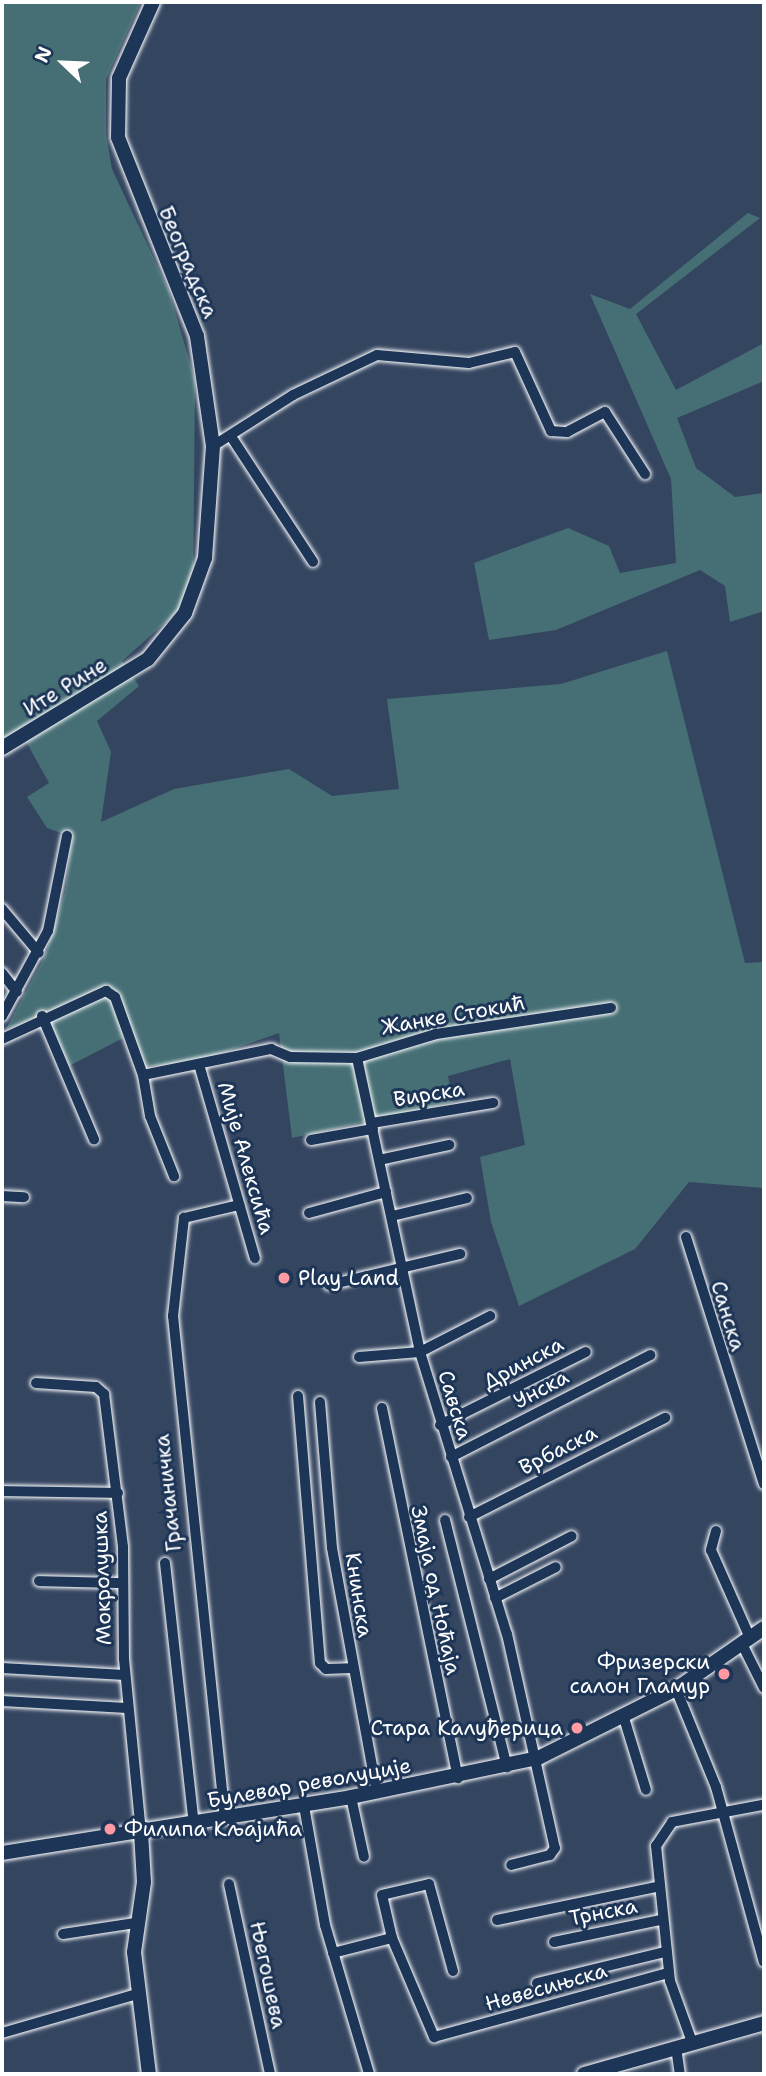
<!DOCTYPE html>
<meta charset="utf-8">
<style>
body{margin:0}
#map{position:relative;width:766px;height:2076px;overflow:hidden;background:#344560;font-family:"Shantell Sans",sans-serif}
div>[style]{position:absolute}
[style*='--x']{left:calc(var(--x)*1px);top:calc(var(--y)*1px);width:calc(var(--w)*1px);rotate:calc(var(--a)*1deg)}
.green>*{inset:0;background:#466f75}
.roads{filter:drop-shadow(0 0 2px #fff) drop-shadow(0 0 2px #fff)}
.street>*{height:10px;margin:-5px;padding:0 5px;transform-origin:5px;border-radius:5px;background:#1d3557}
.secondary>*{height:14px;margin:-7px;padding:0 7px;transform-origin:7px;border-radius:7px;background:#1d3557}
.dots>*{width:19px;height:19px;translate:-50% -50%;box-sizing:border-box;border:4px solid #1d3557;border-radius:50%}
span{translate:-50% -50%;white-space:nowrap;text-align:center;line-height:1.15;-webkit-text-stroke:6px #1d3557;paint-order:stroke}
.street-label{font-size:21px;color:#fff}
.poi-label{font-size:21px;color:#fff}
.left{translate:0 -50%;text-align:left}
.right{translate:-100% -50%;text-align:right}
.frame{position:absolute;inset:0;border:4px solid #fff;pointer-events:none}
.north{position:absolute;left:28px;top:28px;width:70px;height:70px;-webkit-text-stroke:5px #1d3557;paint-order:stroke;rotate:293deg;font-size:19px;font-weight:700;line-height:28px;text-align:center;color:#fff}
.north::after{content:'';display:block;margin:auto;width:24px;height:32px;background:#fff;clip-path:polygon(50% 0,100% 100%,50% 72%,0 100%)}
</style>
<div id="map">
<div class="green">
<div style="clip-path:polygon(2px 2px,141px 2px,106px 79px,106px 135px,112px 169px,169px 291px,195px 380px,193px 598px,122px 661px,139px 686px,97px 721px,111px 752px,101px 822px,174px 789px,289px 769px,332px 796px,399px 789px,387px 699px,561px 684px,667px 651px,745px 963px,764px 962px,764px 1188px,689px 1182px,635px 1249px,519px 1306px,491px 1222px,480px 1157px,525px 1145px,510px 1059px,448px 1076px,453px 1102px,292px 1138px,279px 1033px,193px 1063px,145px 1066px,127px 1036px,69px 1066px,45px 1017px,6px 1029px,45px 956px,65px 892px,72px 837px,47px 828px,27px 797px,49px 783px,23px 736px,2px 748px)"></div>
<div style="clip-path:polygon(748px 213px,760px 218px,636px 314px,676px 390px,764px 343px,764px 381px,677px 418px,696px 468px,735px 497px,764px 493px,764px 611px,730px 622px,725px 586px,700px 570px,556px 630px,489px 640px,474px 563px,568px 528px,609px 546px,620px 573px,676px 563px,671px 479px,590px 294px,630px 309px)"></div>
</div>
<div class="roads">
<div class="street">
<div style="--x:232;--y:438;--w:148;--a:56.8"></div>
<div style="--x:213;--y:446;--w:95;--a:-32.5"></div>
<div style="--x:293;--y:395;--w:93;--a:-25.5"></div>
<div style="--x:377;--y:355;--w:92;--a:5"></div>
<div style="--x:469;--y:363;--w:47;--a:-13.4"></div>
<div style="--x:515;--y:352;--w:87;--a:65.5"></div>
<div style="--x:551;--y:431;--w:16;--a:4"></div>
<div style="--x:567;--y:432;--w:43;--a:-27.8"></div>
<div style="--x:605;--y:412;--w:74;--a:57.2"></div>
<div style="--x:2;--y:909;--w:57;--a:49.9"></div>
<div style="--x:2;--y:973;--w:24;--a:52"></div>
<div style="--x:2;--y:1016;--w:97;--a:-61.6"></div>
<div style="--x:48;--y:931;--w:97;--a:-78.7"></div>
<div style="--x:42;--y:1016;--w:134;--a:67.1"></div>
<div style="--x:2;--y:1039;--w:115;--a:-24.8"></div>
<div style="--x:106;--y:991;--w:11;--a:34"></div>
<div style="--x:115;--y:997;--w:83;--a:70.3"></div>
<div style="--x:357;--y:1058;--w:301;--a:77.9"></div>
<div style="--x:420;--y:1352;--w:295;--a:72.9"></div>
<div style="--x:507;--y:1634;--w:219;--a:77.4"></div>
<div style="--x:555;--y:1848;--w:9;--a:126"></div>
<div style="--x:550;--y:1855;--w:40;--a:165.6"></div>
<div style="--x:200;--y:1068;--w:198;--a:73.9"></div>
<div style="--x:143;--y:1075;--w:131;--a:-11.5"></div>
<div style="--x:271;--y:1049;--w:21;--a:23"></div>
<div style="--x:290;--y:1057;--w:67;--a:0.9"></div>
<div style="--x:357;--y:1058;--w:83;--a:-16.9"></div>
<div style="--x:436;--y:1034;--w:177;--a:-8.5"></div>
<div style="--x:143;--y:1075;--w:42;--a:80.3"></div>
<div style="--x:150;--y:1116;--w:65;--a:68.2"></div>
<div style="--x:372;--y:1123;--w:123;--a:-9.4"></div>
<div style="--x:311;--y:1140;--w:63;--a:-10.1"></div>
<div style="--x:379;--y:1160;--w:72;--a:-12.1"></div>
<div style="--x:2;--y:1196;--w:22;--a:3"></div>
<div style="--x:309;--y:1213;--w:80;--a:-15.3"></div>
<div style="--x:392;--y:1216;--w:77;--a:-13.5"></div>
<div style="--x:686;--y:1237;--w:259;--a:72.5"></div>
<div style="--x:329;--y:1285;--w:135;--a:-13.3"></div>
<div style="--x:359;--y:1357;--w:61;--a:-4.7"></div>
<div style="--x:420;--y:1352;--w:79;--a:-27.2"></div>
<div style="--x:36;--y:1383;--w:60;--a:3.8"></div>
<div style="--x:96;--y:1387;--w:11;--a:41"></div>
<div style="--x:104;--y:1394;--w:154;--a:82.9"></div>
<div style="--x:123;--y:1547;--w:112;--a:89.5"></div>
<div style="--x:124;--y:1659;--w:174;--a:84.4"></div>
<div style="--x:298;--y:1396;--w:268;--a:85.3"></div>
<div style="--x:320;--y:1663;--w:8;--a:45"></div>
<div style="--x:326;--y:1669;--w:25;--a:-2"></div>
<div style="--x:320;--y:1402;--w:146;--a:85.3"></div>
<div style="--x:332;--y:1548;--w:248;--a:79.6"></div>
<div style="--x:382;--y:1408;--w:378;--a:78.4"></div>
<div style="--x:440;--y:1425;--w:163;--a:-26.6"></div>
<div style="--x:451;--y:1457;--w:224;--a:-27.1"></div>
<div style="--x:3;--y:1491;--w:115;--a:1"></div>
<div style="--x:469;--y:1517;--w:220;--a:-26.8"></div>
<div style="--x:445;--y:1520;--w:255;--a:75.9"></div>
<div style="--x:716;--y:1531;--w:20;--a:105"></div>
<div style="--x:711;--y:1550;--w:96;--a:66.1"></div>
<div style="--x:165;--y:1563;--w:263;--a:83.7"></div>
<div style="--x:489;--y:1579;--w:93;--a:-27.4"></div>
<div style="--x:39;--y:1581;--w:83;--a:1.4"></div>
<div style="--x:495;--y:1598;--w:68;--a:-26.9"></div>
<div style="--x:742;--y:1644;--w:49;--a:63.4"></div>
<div style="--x:2;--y:1668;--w:123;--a:3.3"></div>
<div style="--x:676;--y:1689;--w:106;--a:67.8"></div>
<div style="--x:716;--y:1787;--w:181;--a:74.7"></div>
<div style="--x:2;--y:1701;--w:125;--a:3.2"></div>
<div style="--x:624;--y:1718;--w:75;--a:73"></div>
<div style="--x:351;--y:1797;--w:61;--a:77.8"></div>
<div style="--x:304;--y:1806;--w:121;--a:80"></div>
<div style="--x:325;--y:1925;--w:155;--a:73.5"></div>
<div style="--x:225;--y:1819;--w:506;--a:-95.9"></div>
<div style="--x:173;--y:1316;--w:99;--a:-83.6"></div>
<div style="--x:184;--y:1218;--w:57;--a:-13.3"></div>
<div style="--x:229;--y:1884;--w:194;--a:77.8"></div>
<div style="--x:497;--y:1920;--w:163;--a:-11.7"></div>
<div style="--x:63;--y:1934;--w:73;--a:-8.7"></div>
<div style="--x:554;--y:1942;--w:108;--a:-11.7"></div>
<div style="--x:333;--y:1953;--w:61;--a:-14.3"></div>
<div style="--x:453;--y:1971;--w:90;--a:-105.4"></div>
<div style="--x:429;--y:1884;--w:48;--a:166.8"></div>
<div style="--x:382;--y:1895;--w:44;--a:76.9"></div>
<div style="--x:392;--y:1938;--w:108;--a:67"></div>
<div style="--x:434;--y:2037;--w:243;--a:-15.3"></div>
<div style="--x:537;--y:1983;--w:132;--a:-13.6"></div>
<div style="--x:2;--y:2033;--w:141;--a:-16.1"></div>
<div style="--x:692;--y:2042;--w:65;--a:-109.8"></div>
<div style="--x:670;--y:1981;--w:136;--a:-95.9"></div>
<div style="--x:656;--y:1846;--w:29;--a:-56"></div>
<div style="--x:672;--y:1822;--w:92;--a:-10.7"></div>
<div style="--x:676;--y:2047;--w:27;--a:82"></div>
</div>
<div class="secondary">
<div style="--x:2;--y:748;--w:171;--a:-31.4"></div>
<div style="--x:148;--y:659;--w:59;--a:-51.2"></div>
<div style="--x:185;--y:613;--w:59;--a:-70"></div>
<div style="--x:205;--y:558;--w:112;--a:-85.9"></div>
<div style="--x:213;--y:446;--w:111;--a:-98.3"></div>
<div style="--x:197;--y:336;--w:214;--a:-111.7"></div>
<div style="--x:118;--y:137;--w:59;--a:-89"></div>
<div style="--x:119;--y:78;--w:83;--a:-65.9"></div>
<div style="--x:141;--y:1832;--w:50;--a:86.6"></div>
<div style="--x:144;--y:1882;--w:71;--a:98.1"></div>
<div style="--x:134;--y:1952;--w:123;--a:83"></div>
<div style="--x:2;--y:1853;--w:353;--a:-9.1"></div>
<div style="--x:351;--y:1797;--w:191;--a:-11.8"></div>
<div style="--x:538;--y:1758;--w:154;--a:-26.6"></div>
<div style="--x:676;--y:1689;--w:107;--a:-34.7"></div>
<div style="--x:584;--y:2074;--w:187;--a:-15.8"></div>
</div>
</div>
<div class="dots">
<div style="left:284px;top:1278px;background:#ff9aa2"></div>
<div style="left:724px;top:1674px;background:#ff9aa2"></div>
<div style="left:577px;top:1728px;background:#ff9aa2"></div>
<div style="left:110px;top:1829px;background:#ff9aa2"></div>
</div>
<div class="street-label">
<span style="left:188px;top:262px;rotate:67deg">Београдска</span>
<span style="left:65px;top:687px;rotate:-31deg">Ите Рине</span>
<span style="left:453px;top:1015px;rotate:-10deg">Жанке Стокић</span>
<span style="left:429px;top:1094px;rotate:-9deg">Вирска</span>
<span style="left:246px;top:1158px;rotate:74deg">Мије Алексића</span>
<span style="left:728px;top:1316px;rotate:73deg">Санска</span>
<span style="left:523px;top:1363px;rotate:-28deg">Дринска</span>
<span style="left:541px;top:1389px;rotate:-28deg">Унска</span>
<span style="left:455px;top:1405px;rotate:73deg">Савска</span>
<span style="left:558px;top:1450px;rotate:-27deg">Врбаска</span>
<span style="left:168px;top:1493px;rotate:-96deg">Грачаничка</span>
<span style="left:102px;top:1578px;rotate:-92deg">Мокролушка</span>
<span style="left:436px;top:1590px;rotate:78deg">Змаја од Ноћаја</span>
<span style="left:359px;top:1595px;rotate:81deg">Книнска</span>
<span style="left:309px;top:1783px;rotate:-10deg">Булевар револуције</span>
<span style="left:603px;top:1912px;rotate:-11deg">Трнска</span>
<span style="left:268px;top:1975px;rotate:78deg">Његошева</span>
<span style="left:546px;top:1987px;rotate:-16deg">Невесињска</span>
</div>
<div class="poi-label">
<span class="left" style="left:298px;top:1278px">Play Land</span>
<span class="right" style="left:710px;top:1674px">Фризерски<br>салон Гламур</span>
<span class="right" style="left:563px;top:1728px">Стара Калуђерица</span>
<span class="left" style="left:124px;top:1829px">Филипа Кљајића</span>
</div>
<div class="frame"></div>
<div class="north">N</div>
</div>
